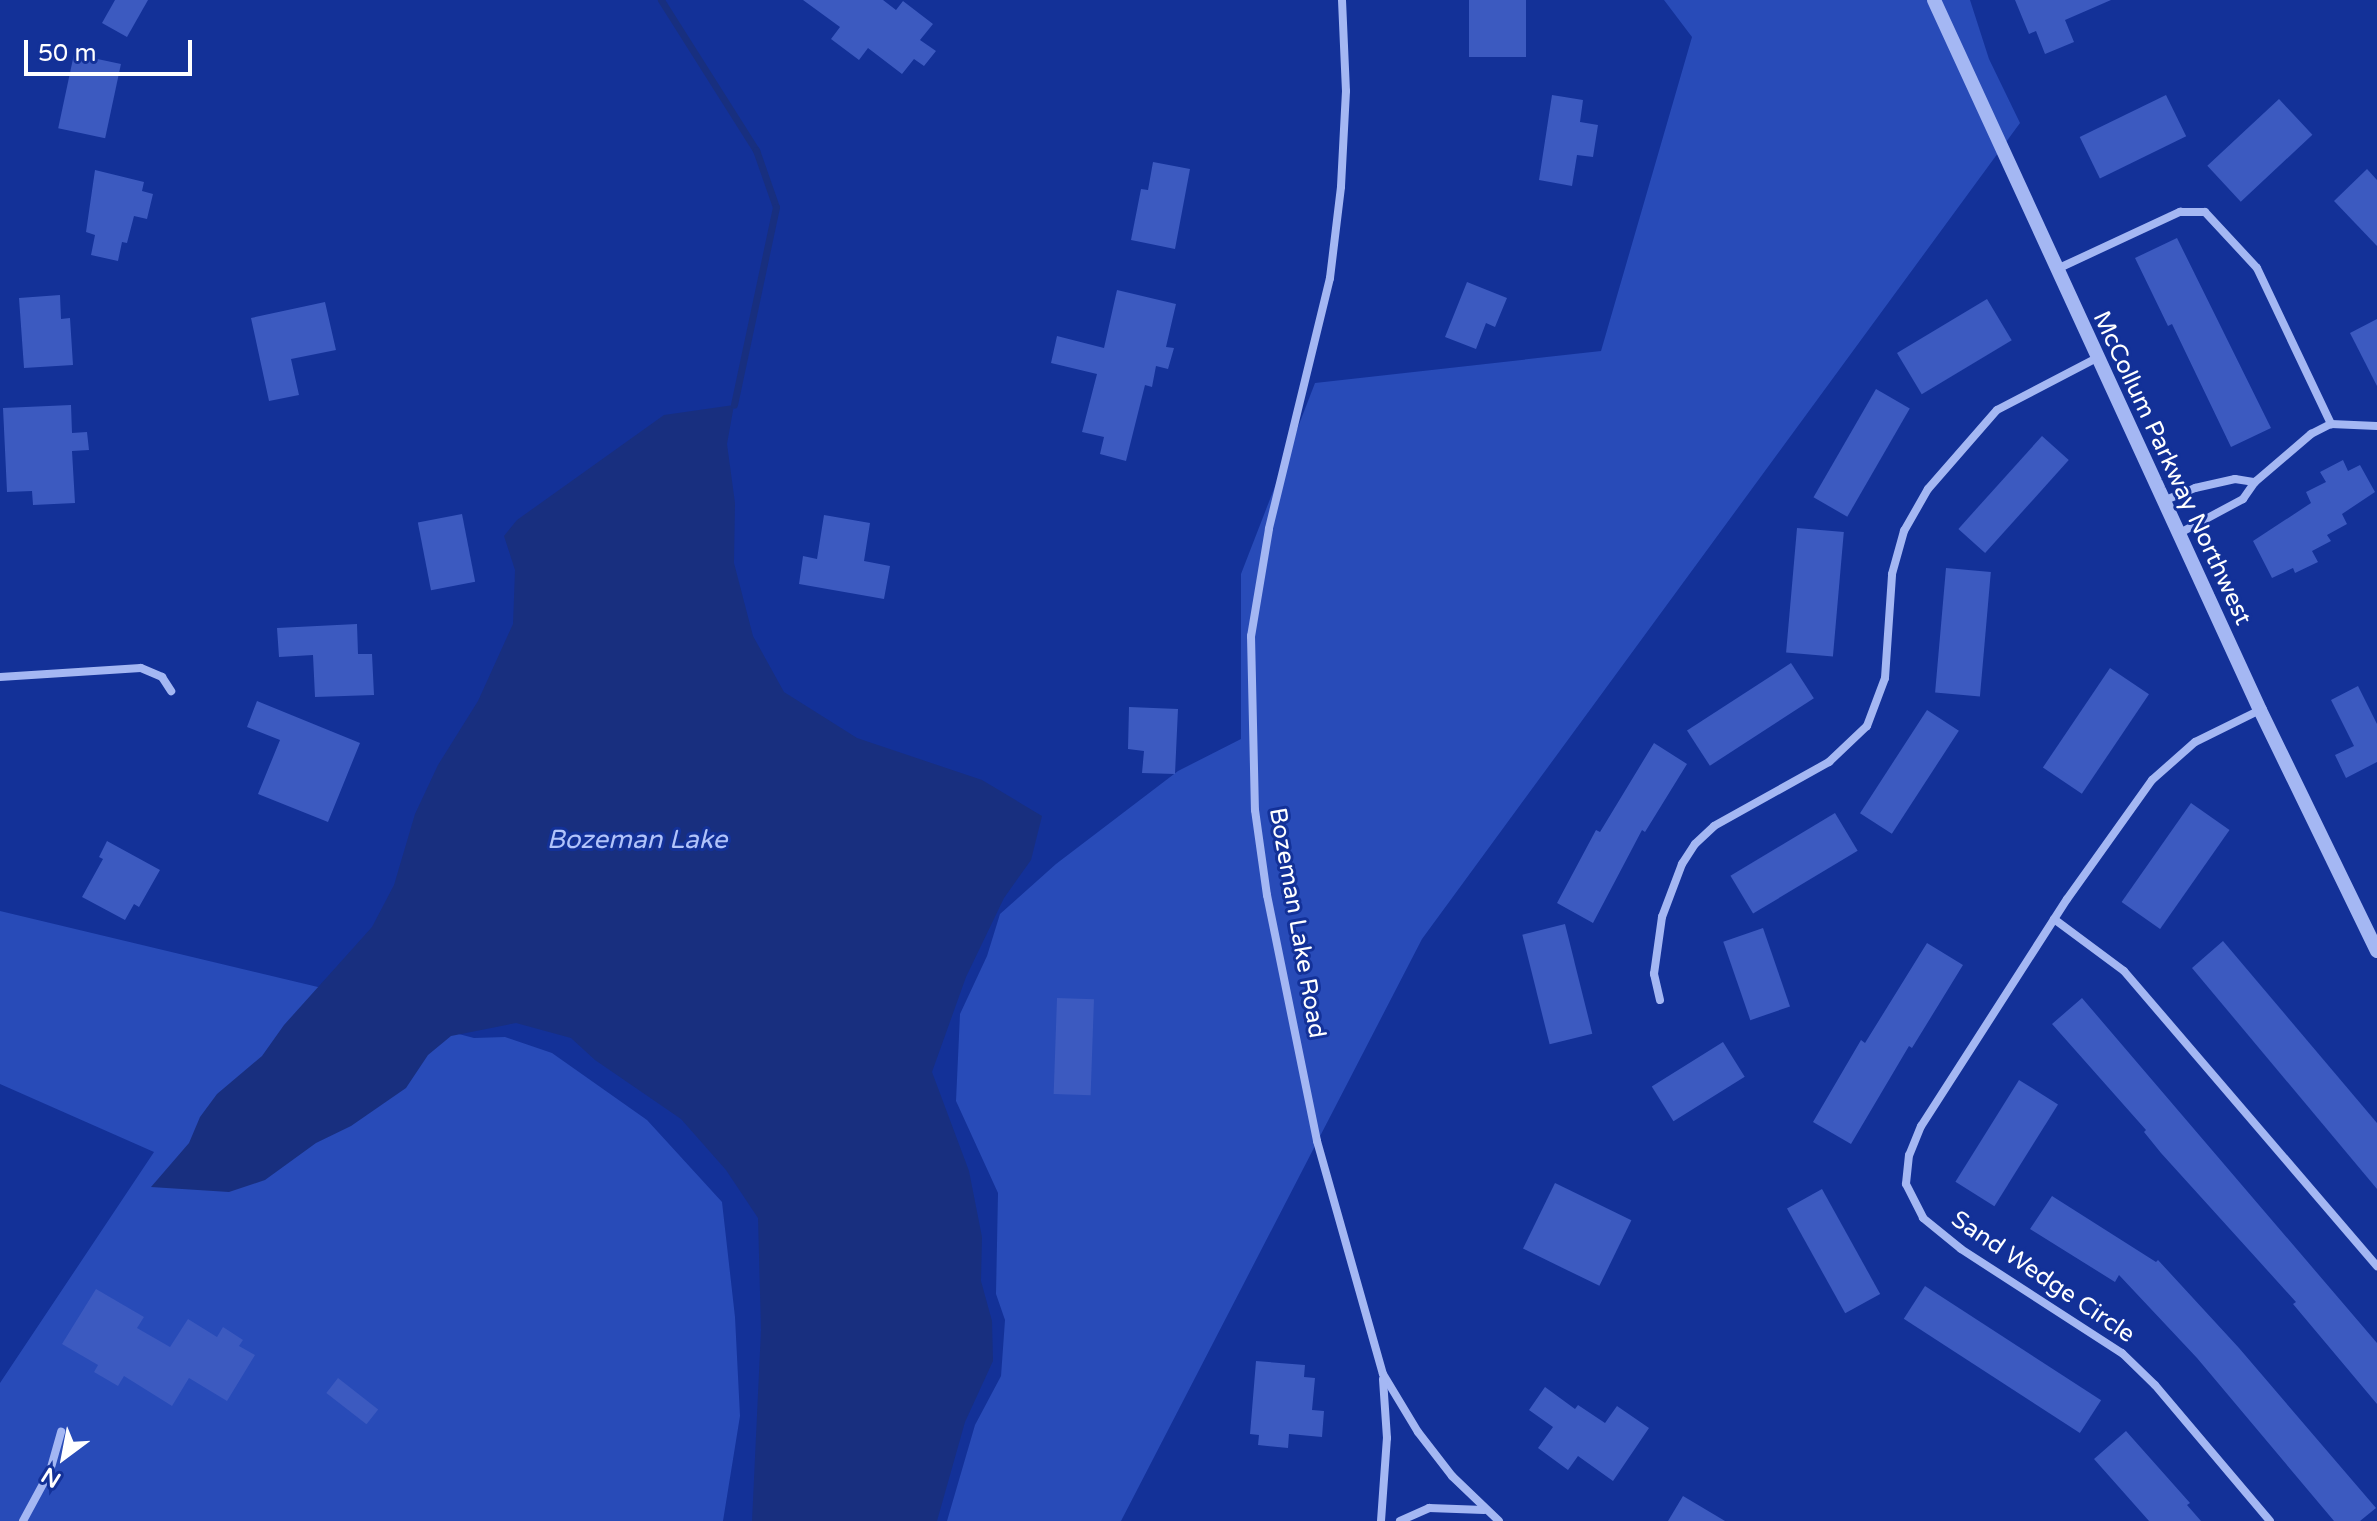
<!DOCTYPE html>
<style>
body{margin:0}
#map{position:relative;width:2377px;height:1521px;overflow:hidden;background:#133198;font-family:"Varela Round",sans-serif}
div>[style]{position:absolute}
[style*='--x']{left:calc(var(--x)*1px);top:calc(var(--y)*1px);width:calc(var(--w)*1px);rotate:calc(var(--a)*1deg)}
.green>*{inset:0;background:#284bb8}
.water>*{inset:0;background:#182f7f}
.stream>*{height:7px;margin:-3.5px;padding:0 3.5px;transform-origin:3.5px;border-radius:3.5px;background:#182f7f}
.building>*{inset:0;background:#3c5ac0;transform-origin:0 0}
.minor>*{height:8px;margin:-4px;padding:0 4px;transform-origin:4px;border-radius:4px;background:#a4b7f3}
.tertiary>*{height:14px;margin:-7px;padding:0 7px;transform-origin:7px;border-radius:7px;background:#a4b7f3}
span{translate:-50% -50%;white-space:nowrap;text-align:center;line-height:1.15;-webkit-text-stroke:6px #133198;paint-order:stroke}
.street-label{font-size:24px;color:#fff}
.water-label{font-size:26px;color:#b1c3fa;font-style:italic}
.north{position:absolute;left:24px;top:1417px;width:80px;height:80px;-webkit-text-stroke:6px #133198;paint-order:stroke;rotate:212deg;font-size:22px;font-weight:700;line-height:32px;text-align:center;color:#fff}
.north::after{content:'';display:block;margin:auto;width:28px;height:36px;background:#fff;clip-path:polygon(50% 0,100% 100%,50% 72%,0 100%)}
.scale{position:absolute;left:24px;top:40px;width:168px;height:36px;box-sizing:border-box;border:4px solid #fff;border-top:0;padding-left:10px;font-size:24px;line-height:28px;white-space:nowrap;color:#fff;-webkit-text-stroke:6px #133198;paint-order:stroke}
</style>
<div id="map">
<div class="green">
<div style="clip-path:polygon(1664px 0,1970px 0,1989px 59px,2020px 123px,1422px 939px,1121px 1521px,947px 1521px,975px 1425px,1001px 1376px,1005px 1320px,996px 1294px,998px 1193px,956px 1101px,960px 1014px,987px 956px,1000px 914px,1056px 864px,1178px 771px,1241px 739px,1241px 574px,1315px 383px,1601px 351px,1692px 37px)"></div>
<div style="clip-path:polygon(0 911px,385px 1003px,432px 1027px,474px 1038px,505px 1037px,552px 1053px,647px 1120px,722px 1202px,735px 1317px,740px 1416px,723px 1521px,0 1521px,0 1383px,154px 1152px,0 1084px)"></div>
</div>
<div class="water">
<div style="clip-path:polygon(734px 405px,727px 444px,735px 503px,734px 563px,753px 636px,784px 692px,857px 738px,982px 780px,1042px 816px,1031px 860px,1004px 898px,966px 977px,932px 1072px,969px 1171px,982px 1237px,981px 1281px,992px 1321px,993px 1361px,965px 1422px,937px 1521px,752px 1521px,761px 1330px,758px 1218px,726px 1170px,681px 1119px,595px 1060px,571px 1038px,516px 1023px,451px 1036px,428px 1055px,406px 1088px,351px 1126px,316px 1143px,265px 1180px,229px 1192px,151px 1187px,189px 1143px,200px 1117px,217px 1094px,262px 1056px,284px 1025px,372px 927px,394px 885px,415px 814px,438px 765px,478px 701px,513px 624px,515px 570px,504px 536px,517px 520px,664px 415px)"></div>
</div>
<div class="stream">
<div style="--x:661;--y:0;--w:178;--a:57.7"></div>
<div style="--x:756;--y:150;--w:60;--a:70.7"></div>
<div style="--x:776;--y:207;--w:202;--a:102"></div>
</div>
<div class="building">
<div style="clip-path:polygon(115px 0,148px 0,127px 37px,102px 23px)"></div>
<div style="clip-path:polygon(803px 0,883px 0,896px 10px,903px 1px,933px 24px,920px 40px,936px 51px,924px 66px,914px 59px,902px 74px,868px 48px,859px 60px,831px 39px,840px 27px)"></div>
<div style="left:1469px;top:0;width:57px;height:57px"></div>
<div style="clip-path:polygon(2015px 0,2111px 0,2065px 20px,2074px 42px,2045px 54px,2036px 31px,2029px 34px)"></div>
<div style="left:74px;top:54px;width:48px;height:76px;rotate:12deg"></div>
<div style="clip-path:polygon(1552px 95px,1583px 100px,1580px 122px,1598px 125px,1593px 157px,1577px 155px,1572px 186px,1539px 180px)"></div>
<div style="left:2166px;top:95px;width:46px;height:96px;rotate:64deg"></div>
<div style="left:2279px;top:99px;width:49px;height:98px;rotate:47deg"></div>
<div style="clip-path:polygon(1153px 162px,1190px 169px,1175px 249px,1131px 240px,1141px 189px,1148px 190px)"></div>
<div style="clip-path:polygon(2367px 169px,2377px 180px,2377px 246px,2334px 201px)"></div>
<div style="clip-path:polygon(95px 170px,144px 182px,142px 191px,153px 194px,147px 219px,134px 216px,127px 243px,122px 242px,118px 261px,91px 255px,95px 235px,86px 232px)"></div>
<div style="clip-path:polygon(2177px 238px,2271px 428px,2231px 447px,2172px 324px,2168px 326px,2135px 258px)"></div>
<div style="clip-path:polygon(1467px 282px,1507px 298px,1495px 327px,1486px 323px,1476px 349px,1445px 337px)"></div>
<div style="clip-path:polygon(1117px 290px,1176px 304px,1166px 347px,1174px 348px,1168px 369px,1156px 366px,1152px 387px,1145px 385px,1126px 461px,1100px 454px,1104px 437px,1082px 432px,1097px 374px,1051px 363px,1057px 336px,1104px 348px)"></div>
<div style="clip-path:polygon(60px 295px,61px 319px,70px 318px,73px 365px,24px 368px,19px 298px)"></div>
<div style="left:1987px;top:299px;width:48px;height:105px;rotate:59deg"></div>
<div style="clip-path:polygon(325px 302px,336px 350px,291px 359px,299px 395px,269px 401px,251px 318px)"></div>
<div style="clip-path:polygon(2377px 319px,2377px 386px,2350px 333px)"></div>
<div style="left:1876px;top:389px;width:39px;height:125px;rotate:30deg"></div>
<div style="clip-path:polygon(71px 405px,72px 433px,87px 432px,89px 450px,72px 451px,75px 503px,33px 505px,32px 491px,7px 492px,3px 408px)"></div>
<div style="left:2042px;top:436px;width:36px;height:125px;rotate:42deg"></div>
<div style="clip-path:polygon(2343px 460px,2348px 471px,2360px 465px,2375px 492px,2342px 514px,2347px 524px,2327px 535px,2331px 541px,2312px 551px,2318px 562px,2295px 573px,2293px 568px,2272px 578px,2253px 541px,2311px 503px,2306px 492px,2326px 482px,2320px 472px)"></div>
<div style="left:462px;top:514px;width:69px;height:45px;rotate:79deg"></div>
<div style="clip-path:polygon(824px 515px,870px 523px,864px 561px,890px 566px,884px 599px,799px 584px,803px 556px,817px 559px)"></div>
<div style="left:1797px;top:528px;width:47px;height:125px;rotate:5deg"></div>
<div style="left:1946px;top:568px;width:45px;height:125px;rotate:5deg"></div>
<div style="clip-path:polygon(357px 624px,358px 654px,372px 654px,374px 695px,315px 697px,313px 655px,279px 657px,277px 628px)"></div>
<div style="left:1791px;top:663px;width:42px;height:124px;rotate:57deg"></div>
<div style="left:2110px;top:668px;width:47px;height:120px;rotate:34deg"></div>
<div style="clip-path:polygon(2358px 686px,2377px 724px,2377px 762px,2346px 778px,2335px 755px,2354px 746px,2331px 700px)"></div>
<div style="clip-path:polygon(257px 701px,360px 743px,328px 822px,258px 794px,280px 740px,247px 727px)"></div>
<div style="clip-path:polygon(1129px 707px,1178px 709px,1175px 774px,1142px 773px,1144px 751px,1128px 749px)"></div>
<div style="left:1927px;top:710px;width:38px;height:123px;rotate:33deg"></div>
<div style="clip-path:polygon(1654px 743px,1687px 764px,1645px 832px,1642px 830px,1593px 923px,1557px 903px,1596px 830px,1600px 832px)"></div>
<div style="left:2191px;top:803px;width:47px;height:121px;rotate:35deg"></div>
<div style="left:1835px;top:813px;width:44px;height:122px;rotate:59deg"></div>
<div style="clip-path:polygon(107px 841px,160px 870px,139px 907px,134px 904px,125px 920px,82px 897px,103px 859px,99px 857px)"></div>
<div style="left:1565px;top:924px;width:113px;height:44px;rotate:76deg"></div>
<div style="left:1763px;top:928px;width:83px;height:42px;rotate:71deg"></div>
<div style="clip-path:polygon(2223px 941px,2377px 1123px,2377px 1189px,2192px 968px)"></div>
<div style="clip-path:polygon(1927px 943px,1963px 965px,1912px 1048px,1909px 1046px,1851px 1144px,1813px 1122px,1861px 1040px,1865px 1043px)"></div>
<div style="left:1057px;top:998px;width:37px;height:96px;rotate:2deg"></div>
<div style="clip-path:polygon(2082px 998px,2377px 1343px,2377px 1404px,2293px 1304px,2296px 1302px,2161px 1153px,2144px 1132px,2146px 1130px,2052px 1024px)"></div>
<div style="left:1723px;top:1042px;width:41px;height:84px;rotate:58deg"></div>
<div style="left:2019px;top:1080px;width:46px;height:120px;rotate:32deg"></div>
<div style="left:1555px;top:1183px;width:85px;height:73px;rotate:26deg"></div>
<div style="left:1822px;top:1189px;width:120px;height:40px;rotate:61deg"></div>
<div style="clip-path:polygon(2052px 1196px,2156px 1262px,2158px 1260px,2239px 1348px,2376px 1508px,2360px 1521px,2334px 1521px,2197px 1358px,2119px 1275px,2115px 1282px,2030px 1229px)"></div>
<div style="left:1925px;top:1286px;width:210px;height:39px;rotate:33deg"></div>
<div style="clip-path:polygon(96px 1289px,144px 1317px,137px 1328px,170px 1347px,188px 1319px,217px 1337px,223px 1327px,243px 1340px,239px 1346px,255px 1355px,227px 1401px,189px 1378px,172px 1406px,124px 1376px,118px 1386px,94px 1372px,98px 1365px,62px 1344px)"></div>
<div style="clip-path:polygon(1256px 1361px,1305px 1365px,1304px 1377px,1315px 1378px,1312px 1410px,1324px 1411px,1322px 1437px,1289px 1434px,1288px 1448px,1258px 1445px,1259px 1435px,1250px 1434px)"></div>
<div style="left:338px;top:1378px;width:51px;height:19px;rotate:38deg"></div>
<div style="clip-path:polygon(1545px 1387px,1575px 1409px,1578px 1405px,1605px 1423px,1617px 1406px,1649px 1428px,1613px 1481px,1578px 1456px,1568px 1470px,1538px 1448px,1553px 1427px,1529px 1410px)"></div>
<div style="clip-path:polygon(2126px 1431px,2190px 1503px,2187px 1505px,2201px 1521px,2149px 1521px,2094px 1459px)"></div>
<div style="clip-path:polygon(1683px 1496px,1725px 1521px,1668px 1521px)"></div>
</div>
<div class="minor">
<div style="--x:1342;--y:0;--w:91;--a:87.5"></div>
<div style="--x:1346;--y:91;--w:96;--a:93"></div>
<div style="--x:1341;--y:187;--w:92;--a:96.9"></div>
<div style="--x:1330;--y:278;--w:258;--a:103.7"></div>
<div style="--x:1269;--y:529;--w:109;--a:99.5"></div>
<div style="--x:1251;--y:636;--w:174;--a:88.7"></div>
<div style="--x:1255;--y:810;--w:86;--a:82"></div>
<div style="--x:1267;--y:895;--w:251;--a:78.5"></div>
<div style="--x:1317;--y:1141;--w:242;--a:74.2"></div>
<div style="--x:1383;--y:1374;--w:68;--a:58.9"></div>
<div style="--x:1418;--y:1432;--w:56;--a:52.3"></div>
<div style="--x:1452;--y:1476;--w:65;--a:43.8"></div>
<div style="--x:2057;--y:269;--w:136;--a:-24.9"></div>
<div style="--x:2180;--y:212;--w:25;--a:0"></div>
<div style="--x:2205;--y:212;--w:76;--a:47.1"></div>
<div style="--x:2257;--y:268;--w:173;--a:64.6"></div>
<div style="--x:2163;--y:501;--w:35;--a:-22"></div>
<div style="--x:2195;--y:488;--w:41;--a:-12.7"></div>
<div style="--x:2235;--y:479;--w:20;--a:9"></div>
<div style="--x:2178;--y:534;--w:74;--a:-28.3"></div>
<div style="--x:2243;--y:499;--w:21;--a:-55"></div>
<div style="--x:2255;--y:482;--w:74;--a:-40.6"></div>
<div style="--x:2311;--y:434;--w:22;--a:-27"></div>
<div style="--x:2331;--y:424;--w:46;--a:2.5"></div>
<div style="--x:0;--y:677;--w:141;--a:-3.7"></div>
<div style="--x:141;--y:668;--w:23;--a:23"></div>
<div style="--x:162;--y:677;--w:17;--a:57"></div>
<div style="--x:2260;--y:710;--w:72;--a:153.8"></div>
<div style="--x:2195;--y:742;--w:57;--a:138.5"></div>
<div style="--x:2152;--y:780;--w:146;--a:125.5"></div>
<div style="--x:2067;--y:899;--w:270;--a:122.7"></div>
<div style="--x:1921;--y:1126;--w:31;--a:112"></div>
<div style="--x:1909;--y:1155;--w:29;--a:96"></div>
<div style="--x:1906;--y:1184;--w:38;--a:63"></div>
<div style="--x:1923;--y:1218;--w:49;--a:39.2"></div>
<div style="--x:1961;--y:1249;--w:192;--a:32.9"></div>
<div style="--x:2122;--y:1353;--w:46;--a:44.1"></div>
<div style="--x:2155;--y:1385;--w:178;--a:49.8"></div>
<div style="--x:2054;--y:919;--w:87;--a:36.6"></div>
<div style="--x:2124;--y:971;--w:389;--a:49.4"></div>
<div style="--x:1660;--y:1000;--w:27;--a:-103"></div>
<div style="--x:1654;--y:974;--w:58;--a:-82"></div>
<div style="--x:1662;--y:917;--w:57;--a:-69.3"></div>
<div style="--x:1682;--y:864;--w:24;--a:-57"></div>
<div style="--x:1695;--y:844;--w:26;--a:-43"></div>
<div style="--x:1714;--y:826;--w:132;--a:-29.1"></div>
<div style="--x:1829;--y:762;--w:52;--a:-43.5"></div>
<div style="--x:1867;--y:726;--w:51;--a:-69.4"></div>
<div style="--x:1885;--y:678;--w:104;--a:-86.1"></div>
<div style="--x:1892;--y:574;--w:45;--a:-74.4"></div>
<div style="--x:1904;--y:531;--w:48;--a:-60.3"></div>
<div style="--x:1928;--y:489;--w:105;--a:-48.9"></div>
<div style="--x:1997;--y:410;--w:113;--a:-27.5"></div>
<div style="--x:23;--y:1521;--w:57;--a:-61.6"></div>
<div style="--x:50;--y:1471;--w:41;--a:-74.2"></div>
<div style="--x:1381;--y:1521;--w:83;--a:-85.9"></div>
<div style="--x:1387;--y:1438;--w:59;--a:-93.9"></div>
<div style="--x:1400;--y:1521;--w:32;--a:-24"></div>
<div style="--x:1429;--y:1508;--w:55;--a:2.1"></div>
</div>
<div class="tertiary">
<div style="--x:1934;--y:0;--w:781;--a:65.34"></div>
<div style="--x:2260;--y:710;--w:268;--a:64.1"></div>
</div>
<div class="street-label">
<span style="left:2172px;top:468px;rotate:65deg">McCollum Parkway Northwest</span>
<span style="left:1297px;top:923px;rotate:80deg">Bozeman Lake Road</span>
<span style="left:2043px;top:1277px;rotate:34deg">Sand Wedge Circle</span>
</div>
<div class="water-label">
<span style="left:637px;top:840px">Bozeman Lake</span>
</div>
<div class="north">N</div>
<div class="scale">50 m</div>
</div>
